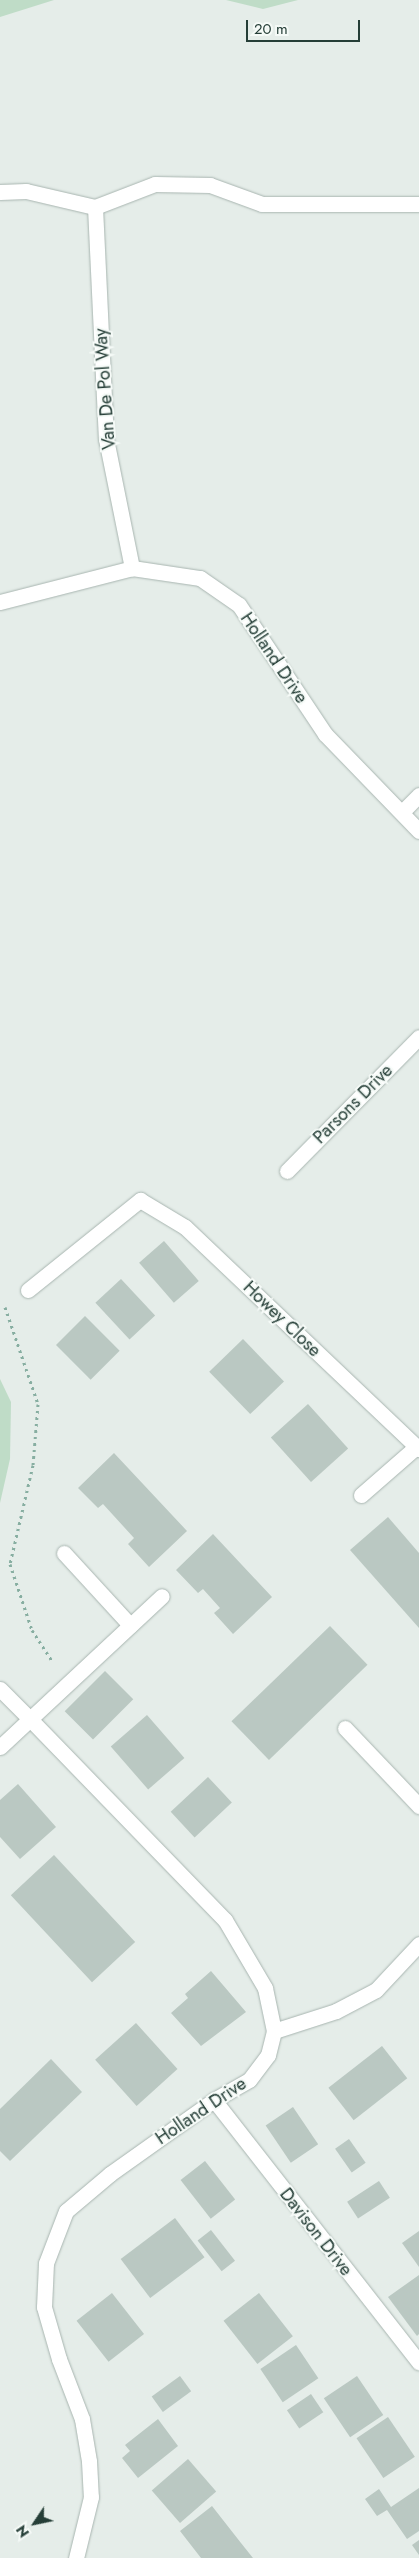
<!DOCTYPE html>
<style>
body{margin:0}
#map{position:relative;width:419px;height:2558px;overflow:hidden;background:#e5ede9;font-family:Jost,sans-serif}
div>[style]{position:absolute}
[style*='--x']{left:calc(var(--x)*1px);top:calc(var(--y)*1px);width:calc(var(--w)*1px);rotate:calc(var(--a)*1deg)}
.green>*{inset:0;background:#bfdcc7}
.building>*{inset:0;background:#bac8c2;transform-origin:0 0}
.path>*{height:3px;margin-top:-1.5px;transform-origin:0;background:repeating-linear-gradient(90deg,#87aea1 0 2.5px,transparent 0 6.5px)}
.roads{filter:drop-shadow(0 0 1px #a8b5b0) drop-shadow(0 0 1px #a8b5b0)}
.minor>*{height:15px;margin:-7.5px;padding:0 7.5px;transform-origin:7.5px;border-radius:7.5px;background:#fff}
span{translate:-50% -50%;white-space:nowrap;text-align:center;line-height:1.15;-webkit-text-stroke:4px #f5faf7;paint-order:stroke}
.street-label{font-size:18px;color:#253e37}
.north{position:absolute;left:10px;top:2498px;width:50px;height:50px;-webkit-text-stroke:4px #f5faf7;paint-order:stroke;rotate:236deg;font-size:14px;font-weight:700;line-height:20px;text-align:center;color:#253e37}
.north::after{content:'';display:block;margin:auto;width:18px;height:22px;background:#253e37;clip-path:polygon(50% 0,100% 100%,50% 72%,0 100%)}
.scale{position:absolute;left:246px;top:20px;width:114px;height:22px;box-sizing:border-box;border:2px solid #253e37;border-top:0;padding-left:6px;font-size:15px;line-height:18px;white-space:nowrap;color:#253e37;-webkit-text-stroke:4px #f5faf7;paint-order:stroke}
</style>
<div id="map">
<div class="green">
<div style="clip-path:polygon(0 0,54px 0,0 17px)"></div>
<div style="clip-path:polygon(226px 0,298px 0,263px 9px)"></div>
<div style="clip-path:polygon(0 1379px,11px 1402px,10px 1459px,0 1503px)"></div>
</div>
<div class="building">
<div style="left:164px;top:1241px;width:53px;height:33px;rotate:49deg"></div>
<div style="left:121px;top:1279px;width:50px;height:35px;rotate:47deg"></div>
<div style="left:85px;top:1316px;width:49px;height:41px;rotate:45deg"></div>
<div style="left:243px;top:1339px;width:59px;height:47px;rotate:46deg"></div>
<div style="left:308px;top:1404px;width:60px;height:50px;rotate:48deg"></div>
<div style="clip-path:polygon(114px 1453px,187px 1531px,149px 1567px,128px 1544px,134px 1538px,103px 1504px,98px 1508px,78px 1488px)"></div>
<div style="clip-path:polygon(388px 1517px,419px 1553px,419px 1628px,350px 1550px)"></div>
<div style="clip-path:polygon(213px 1534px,272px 1597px,233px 1634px,214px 1613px,220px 1608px,203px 1589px,198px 1593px,176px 1570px)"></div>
<div style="left:330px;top:1626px;width:54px;height:137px;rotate:46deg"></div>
<div style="left:105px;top:1671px;width:40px;height:57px;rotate:45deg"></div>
<div style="left:147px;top:1715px;width:57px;height:48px;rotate:49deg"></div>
<div style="left:208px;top:1777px;width:35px;height:51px;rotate:47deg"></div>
<div style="clip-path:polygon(18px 1784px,56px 1827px,20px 1859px,0 1837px,0 1800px)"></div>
<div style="left:54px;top:1855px;width:119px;height:59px;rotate:47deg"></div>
<div style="clip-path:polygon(211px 1971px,246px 2012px,201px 2046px,171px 2013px,188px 1998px,185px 1994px)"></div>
<div style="left:136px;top:2023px;width:62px;height:55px;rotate:48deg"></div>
<div style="left:382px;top:2046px;width:41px;height:68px;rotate:52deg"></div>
<div style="clip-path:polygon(51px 2059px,82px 2092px,10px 2161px,0 2151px,0 2109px)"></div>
<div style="left:293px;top:2107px;width:45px;height:33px;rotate:56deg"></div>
<div style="left:349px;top:2139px;width:29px;height:17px;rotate:55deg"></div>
<div style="left:205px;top:2161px;width:49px;height:31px;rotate:52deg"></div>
<div style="left:379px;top:2181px;width:20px;height:38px;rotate:57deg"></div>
<div style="left:175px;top:2218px;width:49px;height:68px;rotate:53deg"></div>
<div style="left:211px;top:2230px;width:39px;height:17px;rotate:52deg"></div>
<div style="clip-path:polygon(419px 2231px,419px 2267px,402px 2243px)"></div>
<div style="clip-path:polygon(419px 2275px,419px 2334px,417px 2336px,388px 2297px)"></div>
<div style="left:112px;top:2293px;width:52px;height:45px;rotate:52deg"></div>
<div style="left:259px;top:2293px;width:55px;height:45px;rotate:52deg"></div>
<div style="left:296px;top:2345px;width:40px;height:43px;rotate:56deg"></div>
<div style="left:180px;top:2376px;width:19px;height:35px;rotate:54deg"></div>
<div style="left:357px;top:2376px;width:47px;height:40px;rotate:56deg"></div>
<div style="left:311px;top:2394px;width:22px;height:29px;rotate:56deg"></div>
<div style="left:388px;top:2417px;width:48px;height:38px;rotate:56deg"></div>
<div style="clip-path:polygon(158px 2419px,178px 2446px,138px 2478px,122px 2458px,130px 2451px,125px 2445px)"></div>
<div style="left:188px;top:2459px;width:43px;height:48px;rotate:49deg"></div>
<div style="clip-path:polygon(419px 2488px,419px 2531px,407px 2539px,387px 2510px,377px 2516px,365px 2499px,379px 2489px,391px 2507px)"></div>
<div style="clip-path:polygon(212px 2506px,241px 2543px,253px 2558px,201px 2558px,180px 2531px)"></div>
<div style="clip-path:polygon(419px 2540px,419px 2555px,412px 2545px)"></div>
</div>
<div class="path">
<div style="--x:5;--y:1307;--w:102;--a:71.2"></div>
<div style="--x:38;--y:1404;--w:61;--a:94.7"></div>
<div style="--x:33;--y:1465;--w:102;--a:103.1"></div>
<div style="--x:10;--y:1564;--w:70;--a:71.6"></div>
<div style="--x:32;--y:1630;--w:37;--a:57"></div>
</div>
<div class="roads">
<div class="minor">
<div style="--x:0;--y:192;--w:26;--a:-2"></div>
<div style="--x:26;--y:191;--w:71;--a:13.1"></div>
<div style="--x:95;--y:207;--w:64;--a:-21"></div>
<div style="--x:155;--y:184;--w:55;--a:1"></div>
<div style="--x:210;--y:185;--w:55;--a:20.1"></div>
<div style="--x:262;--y:204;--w:157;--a:0"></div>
<div style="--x:95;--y:207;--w:232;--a:87.3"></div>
<div style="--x:106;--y:439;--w:132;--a:78.6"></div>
<div style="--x:0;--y:602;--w:136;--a:-14.4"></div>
<div style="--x:132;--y:568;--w:69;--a:8.4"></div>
<div style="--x:200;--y:578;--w:47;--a:34.7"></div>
<div style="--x:239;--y:605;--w:155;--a:56.3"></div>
<div style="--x:325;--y:734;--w:135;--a:45.9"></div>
<div style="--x:402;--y:812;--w:24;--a:-45"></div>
<div style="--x:287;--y:1171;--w:188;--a:-45.4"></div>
<div style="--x:28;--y:1290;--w:144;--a:-38.8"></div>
<div style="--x:140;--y:1200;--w:52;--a:31"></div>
<div style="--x:185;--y:1227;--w:323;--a:43.5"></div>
<div style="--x:361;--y:1495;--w:73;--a:-41.1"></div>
<div style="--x:64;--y:1553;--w:98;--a:47.5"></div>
<div style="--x:0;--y:1689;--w:42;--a:45"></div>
<div style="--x:30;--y:1719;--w:180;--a:-43"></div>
<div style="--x:345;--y:1728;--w:108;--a:46.5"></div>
<div style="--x:0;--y:1747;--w:41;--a:-43"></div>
<div style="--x:30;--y:1719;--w:280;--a:45.9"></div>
<div style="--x:225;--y:1920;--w:79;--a:59.5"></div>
<div style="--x:265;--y:1988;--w:44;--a:78.2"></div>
<div style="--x:274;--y:2031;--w:25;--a:104"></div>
<div style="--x:268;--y:2055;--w:31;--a:127"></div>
<div style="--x:249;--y:2080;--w:40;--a:150.3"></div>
<div style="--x:214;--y:2100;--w:128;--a:144.6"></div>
<div style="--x:110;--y:2174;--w:57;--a:139.9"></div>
<div style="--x:66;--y:2211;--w:56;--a:111"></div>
<div style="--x:46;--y:2263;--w:44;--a:92.6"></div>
<div style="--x:44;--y:2307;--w:54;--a:73.9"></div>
<div style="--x:59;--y:2359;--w:64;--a:69"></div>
<div style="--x:82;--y:2419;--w:43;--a:80.5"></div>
<div style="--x:89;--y:2461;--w:36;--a:87"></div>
<div style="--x:91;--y:2497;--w:63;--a:103.8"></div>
<div style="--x:274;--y:2031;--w:65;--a:-17.9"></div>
<div style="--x:336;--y:2011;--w:45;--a:-27.7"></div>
<div style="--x:376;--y:1990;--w:63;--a:-46.9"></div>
<div style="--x:214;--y:2100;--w:333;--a:52"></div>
</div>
</div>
<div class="street-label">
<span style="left:105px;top:389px;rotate:-94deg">Van De Pol Way</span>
<span style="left:274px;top:658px;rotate:56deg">Holland Drive</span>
<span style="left:353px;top:1104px;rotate:-45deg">Parsons Drive</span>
<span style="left:282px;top:1319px;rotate:44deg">Howey Close</span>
<span style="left:201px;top:2111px;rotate:-34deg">Holland Drive</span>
<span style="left:316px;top:2232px;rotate:52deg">Davison Drive</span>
</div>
<div class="north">N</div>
<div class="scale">20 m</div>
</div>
